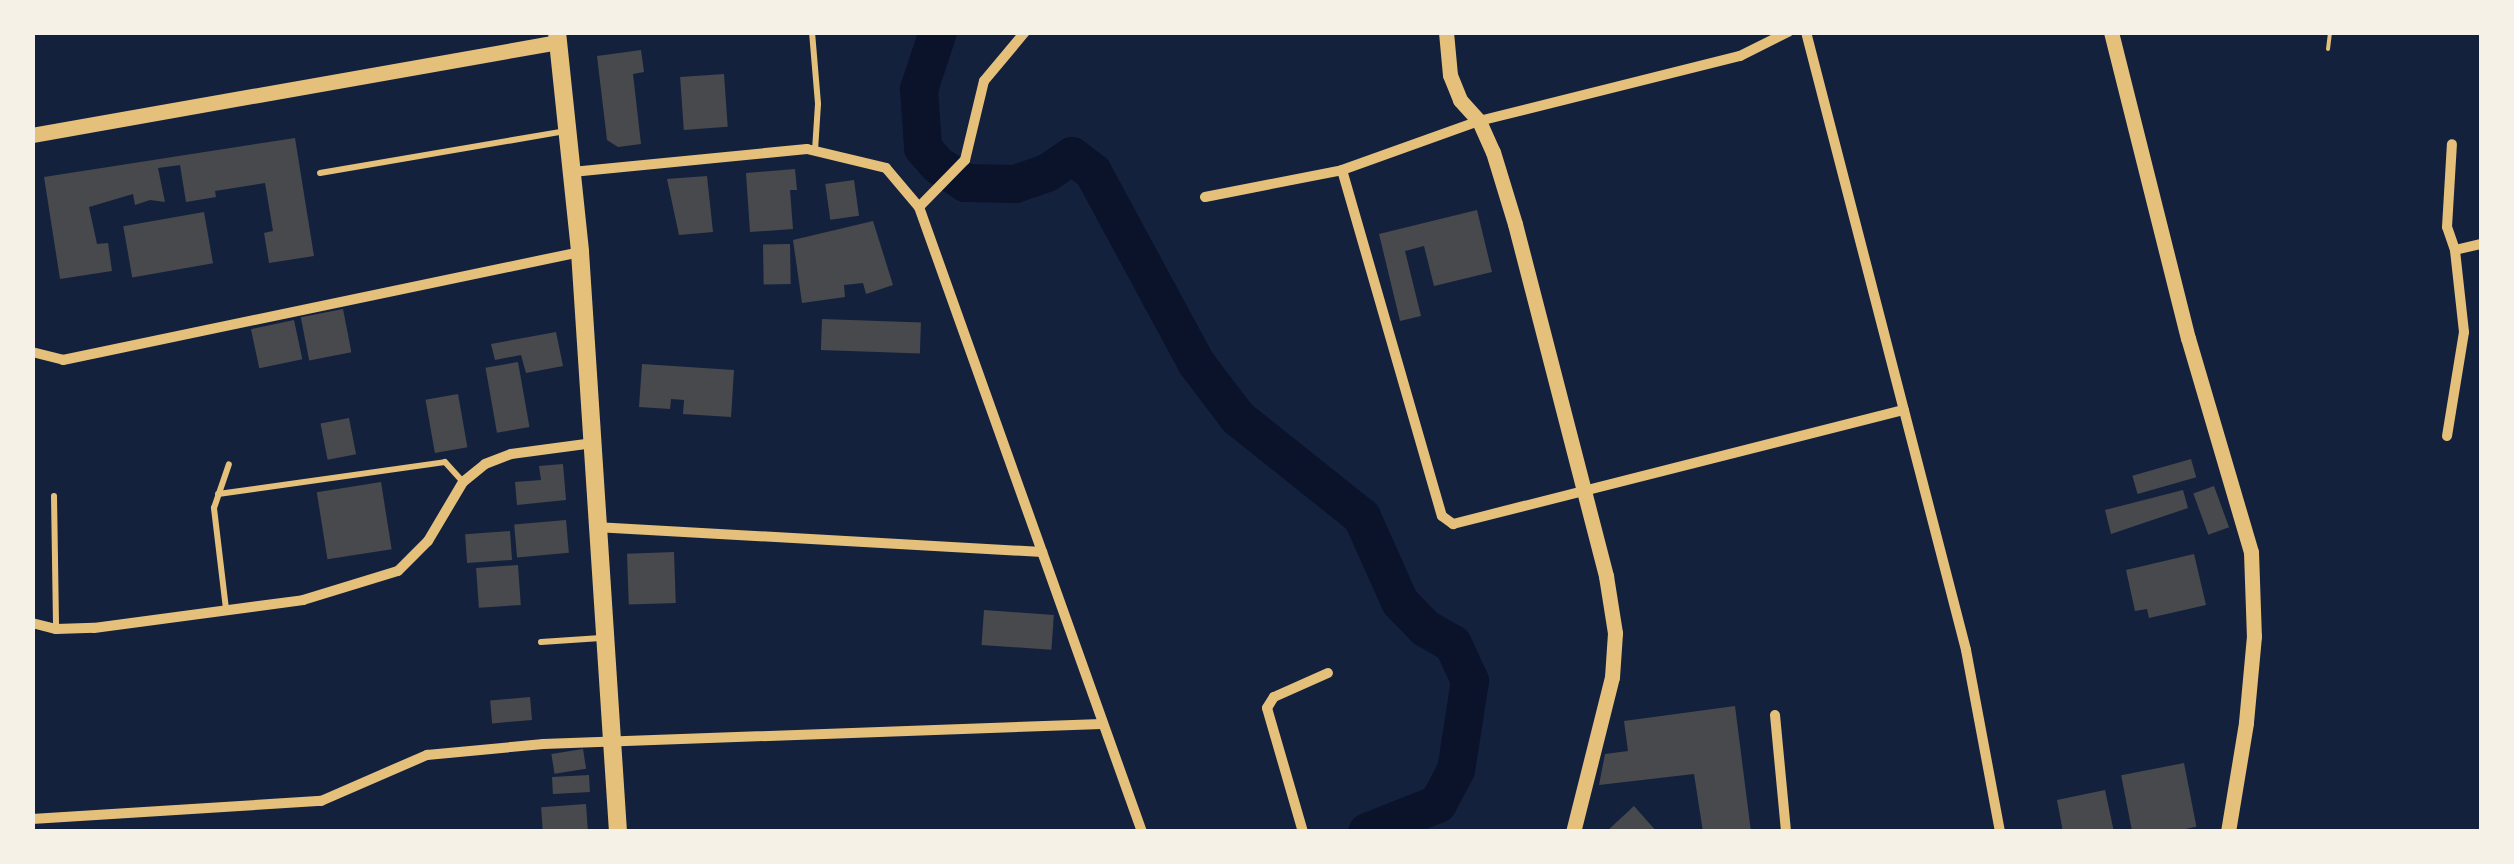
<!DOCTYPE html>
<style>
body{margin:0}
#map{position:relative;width:2514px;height:864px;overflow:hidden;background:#14213d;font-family:Lato,sans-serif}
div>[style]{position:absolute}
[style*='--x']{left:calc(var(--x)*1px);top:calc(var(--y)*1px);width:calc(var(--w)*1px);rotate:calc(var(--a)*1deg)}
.river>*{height:38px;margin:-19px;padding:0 19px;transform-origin:19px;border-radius:19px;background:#0b132b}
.building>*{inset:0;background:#48494c;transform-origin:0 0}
.path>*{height:4px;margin:-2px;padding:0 2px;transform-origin:2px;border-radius:2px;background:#e5c07b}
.service>*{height:6px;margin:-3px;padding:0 3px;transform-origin:3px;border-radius:3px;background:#e5c07b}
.minor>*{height:10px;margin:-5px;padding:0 5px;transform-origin:5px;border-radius:5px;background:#e5c07b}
.tertiary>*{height:15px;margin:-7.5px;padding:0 7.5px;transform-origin:7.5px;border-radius:7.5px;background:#e5c07b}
.secondary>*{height:18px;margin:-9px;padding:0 9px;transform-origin:9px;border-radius:9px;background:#e5c07b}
span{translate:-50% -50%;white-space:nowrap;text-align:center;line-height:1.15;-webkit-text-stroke:10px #f6f1e7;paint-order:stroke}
.frame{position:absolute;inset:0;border:35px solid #f6f1e7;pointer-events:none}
</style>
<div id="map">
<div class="river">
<div style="--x:938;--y:32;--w:60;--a:108.4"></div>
<div style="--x:919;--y:89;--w:59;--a:86.1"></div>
<div style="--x:923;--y:148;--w:23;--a:49"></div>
<div style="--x:938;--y:165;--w:33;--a:33"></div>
<div style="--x:966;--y:183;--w:49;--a:1.2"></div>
<div style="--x:1015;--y:184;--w:34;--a:-19"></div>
<div style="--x:1047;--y:173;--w:30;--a:-34"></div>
<div style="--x:1072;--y:156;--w:26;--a:37"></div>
<div style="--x:1093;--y:172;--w:218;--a:61.6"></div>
<div style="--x:1197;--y:364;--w:68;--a:52.8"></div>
<div style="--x:1238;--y:418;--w:159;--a:38.6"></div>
<div style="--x:1362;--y:517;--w:93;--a:65.9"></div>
<div style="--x:1400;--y:602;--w:36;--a:46"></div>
<div style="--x:1425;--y:628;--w:32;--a:30"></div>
<div style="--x:1453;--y:644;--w:41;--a:65.3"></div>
<div style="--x:1470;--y:681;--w:90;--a:98.9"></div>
<div style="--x:1456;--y:770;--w:38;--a:118"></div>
<div style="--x:1438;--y:804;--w:76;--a:158.5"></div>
</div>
<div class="building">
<div style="clip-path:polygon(641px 50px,644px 72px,633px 74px,641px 144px,618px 147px,607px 140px,597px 56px)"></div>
<div style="left:724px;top:74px;width:53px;height:44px;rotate:86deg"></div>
<div style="clip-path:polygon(295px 138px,314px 256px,269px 263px,264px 233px,273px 231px,265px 183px,215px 191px,216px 197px,186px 202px,180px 165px,158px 168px,165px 202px,150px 200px,135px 205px,133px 194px,89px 207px,97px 244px,108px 243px,112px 271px,60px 279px,44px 177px)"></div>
<div style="clip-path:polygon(795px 169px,797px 190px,790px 190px,793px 229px,750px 232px,746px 173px)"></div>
<div style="clip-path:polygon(707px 176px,713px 232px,679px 235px,667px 179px)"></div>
<div style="left:854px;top:180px;width:36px;height:29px;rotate:82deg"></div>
<div style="clip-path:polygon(1477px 210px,1492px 272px,1434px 286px,1424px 246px,1405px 251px,1421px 316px,1400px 321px,1379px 234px)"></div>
<div style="left:204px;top:212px;width:52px;height:82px;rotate:80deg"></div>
<div style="clip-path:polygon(873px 221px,893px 285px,866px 294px,863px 283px,844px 285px,845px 297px,802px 303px,793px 240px)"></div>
<div style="left:790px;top:244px;width:40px;height:27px;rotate:89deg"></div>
<div style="left:343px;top:309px;width:44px;height:43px;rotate:79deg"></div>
<div style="left:822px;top:319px;width:99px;height:31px;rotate:2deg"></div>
<div style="left:294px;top:320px;width:40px;height:44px;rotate:78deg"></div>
<div style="clip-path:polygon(556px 332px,563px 366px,526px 373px,521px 355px,495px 360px,491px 344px)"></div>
<div style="left:518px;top:362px;width:66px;height:33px;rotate:80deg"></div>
<div style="clip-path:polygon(642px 364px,734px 370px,731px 417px,683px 414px,684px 400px,671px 399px,670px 409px,639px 407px)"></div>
<div style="left:458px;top:394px;width:54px;height:33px;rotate:80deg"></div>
<div style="left:349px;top:418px;width:37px;height:29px;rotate:79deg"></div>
<div style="left:2191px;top:459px;width:19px;height:61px;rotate:74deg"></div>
<div style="clip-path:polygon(563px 464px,566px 500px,517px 505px,515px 482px,541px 480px,539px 466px)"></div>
<div style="left:381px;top:482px;width:68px;height:65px;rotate:81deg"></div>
<div style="left:2214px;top:486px;width:44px;height:22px;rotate:70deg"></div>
<div style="clip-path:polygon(2183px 490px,2188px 508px,2111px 534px,2105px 510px)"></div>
<div style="left:566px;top:520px;width:33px;height:52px;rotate:85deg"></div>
<div style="left:510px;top:531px;width:29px;height:45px;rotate:86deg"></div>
<div style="left:674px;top:552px;width:51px;height:47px;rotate:88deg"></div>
<div style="clip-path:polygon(2194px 554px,2206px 605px,2149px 618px,2147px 609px,2135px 611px,2126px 570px)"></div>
<div style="left:518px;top:565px;width:40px;height:42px;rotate:86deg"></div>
<div style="left:984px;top:610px;width:70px;height:35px;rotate:4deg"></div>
<div style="left:530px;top:697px;width:23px;height:40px;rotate:85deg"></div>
<div style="clip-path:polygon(1735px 706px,1751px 832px,1703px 832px,1694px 774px,1599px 785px,1605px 754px,1628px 751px,1624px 721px)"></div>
<div style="left:583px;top:749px;width:20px;height:32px;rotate:81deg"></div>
<div style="left:2184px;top:763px;width:65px;height:64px;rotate:79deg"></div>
<div style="left:589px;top:775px;width:17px;height:37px;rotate:87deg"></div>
<div style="clip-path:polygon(2105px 790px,2114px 832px,2063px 832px,2057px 800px)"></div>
<div style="left:586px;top:804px;width:26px;height:45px;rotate:86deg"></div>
<div style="clip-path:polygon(1634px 806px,1657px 832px,1606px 832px)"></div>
</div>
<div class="path">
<div style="--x:2328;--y:49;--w:17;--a:-83"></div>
</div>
<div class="service">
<div style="--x:812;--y:32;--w:72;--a:85.2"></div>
<div style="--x:818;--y:104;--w:46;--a:93.7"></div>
<div style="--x:320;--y:173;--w:250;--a:-9.7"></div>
<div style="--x:218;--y:494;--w:229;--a:-8"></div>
<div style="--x:445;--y:462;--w:25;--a:48"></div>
<div style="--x:54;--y:496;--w:133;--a:89.1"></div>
<div style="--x:226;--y:609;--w:102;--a:-96.8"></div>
<div style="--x:214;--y:508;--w:46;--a:-71.2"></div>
<div style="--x:541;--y:642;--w:60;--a:-3.8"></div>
</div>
<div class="minor">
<div style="--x:1806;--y:32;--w:638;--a:75.48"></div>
<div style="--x:1966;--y:650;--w:185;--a:79.4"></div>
<div style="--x:1342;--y:170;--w:360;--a:73.9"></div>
<div style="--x:1442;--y:516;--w:14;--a:36"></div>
<div style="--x:1453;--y:524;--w:465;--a:-14.2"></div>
<div style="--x:572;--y:172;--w:236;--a:-5.6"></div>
<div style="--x:807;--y:149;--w:81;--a:13.5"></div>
<div style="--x:886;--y:168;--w:51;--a:49.8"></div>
<div style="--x:919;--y:207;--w:664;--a:70.36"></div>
<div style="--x:1205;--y:197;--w:140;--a:-11.1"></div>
<div style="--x:1342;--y:170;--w:145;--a:-19.7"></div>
<div style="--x:1479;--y:121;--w:269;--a:-14"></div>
<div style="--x:1740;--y:56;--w:54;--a:-26.6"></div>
<div style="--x:919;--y:207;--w:66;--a:-45.6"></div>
<div style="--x:965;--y:160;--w:81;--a:-76.5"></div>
<div style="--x:984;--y:81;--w:64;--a:-50.1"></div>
<div style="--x:2455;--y:250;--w:28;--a:-13"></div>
<div style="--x:32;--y:352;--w:32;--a:14"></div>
<div style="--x:63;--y:360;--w:528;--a:-11.8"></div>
<div style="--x:2447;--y:436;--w:105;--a:-80.7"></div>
<div style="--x:2464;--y:332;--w:82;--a:-96.3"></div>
<div style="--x:2455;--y:250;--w:24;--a:-109"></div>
<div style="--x:2447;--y:227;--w:83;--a:-86.6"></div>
<div style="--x:595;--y:527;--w:448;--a:3.2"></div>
<div style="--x:32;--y:623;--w:25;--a:14"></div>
<div style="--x:56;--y:629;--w:38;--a:-2"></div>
<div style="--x:94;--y:628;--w:211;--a:-7.6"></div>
<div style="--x:303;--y:600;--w:99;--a:-17"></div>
<div style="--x:398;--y:571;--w:42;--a:-45"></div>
<div style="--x:428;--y:541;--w:69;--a:-59.3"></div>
<div style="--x:463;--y:482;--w:28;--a:-39"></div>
<div style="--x:485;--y:464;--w:28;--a:-21"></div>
<div style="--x:511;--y:454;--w:83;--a:-7.6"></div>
<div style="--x:1775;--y:715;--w:118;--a:84.6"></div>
<div style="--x:32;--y:819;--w:290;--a:-3.6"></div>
<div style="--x:321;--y:801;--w:116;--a:-23.5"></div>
<div style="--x:427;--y:755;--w:117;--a:-5.4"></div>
<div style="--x:543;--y:744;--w:559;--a:-2.05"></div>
<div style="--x:1303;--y:832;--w:129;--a:-106.2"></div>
<div style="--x:1267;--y:708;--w:13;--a:-58"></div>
<div style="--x:1274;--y:697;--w:59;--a:-24"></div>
</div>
<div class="tertiary">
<div style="--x:1446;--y:32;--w:43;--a:84.7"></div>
<div style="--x:1450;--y:75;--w:27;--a:68"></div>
<div style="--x:1460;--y:100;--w:28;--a:48"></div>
<div style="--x:1479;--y:121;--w:34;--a:66"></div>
<div style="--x:1493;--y:152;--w:75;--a:73"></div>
<div style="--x:1515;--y:224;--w:364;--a:75.5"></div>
<div style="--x:1606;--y:576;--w:58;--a:81"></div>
<div style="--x:1615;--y:633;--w:44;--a:93.9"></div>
<div style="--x:1612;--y:677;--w:160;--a:104.1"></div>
<div style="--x:2111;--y:32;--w:316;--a:75.9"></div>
<div style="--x:2188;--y:338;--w:223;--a:73.6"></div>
<div style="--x:2251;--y:552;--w:84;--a:88"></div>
<div style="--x:2254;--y:636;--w:87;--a:95.3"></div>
<div style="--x:2246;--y:723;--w:110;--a:99.4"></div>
<div style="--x:32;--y:135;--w:534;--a:-10.03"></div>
</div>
<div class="secondary">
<div style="--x:557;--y:32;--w:221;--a:84"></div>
<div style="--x:580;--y:252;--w:581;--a:86.25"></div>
</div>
<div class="frame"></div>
</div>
